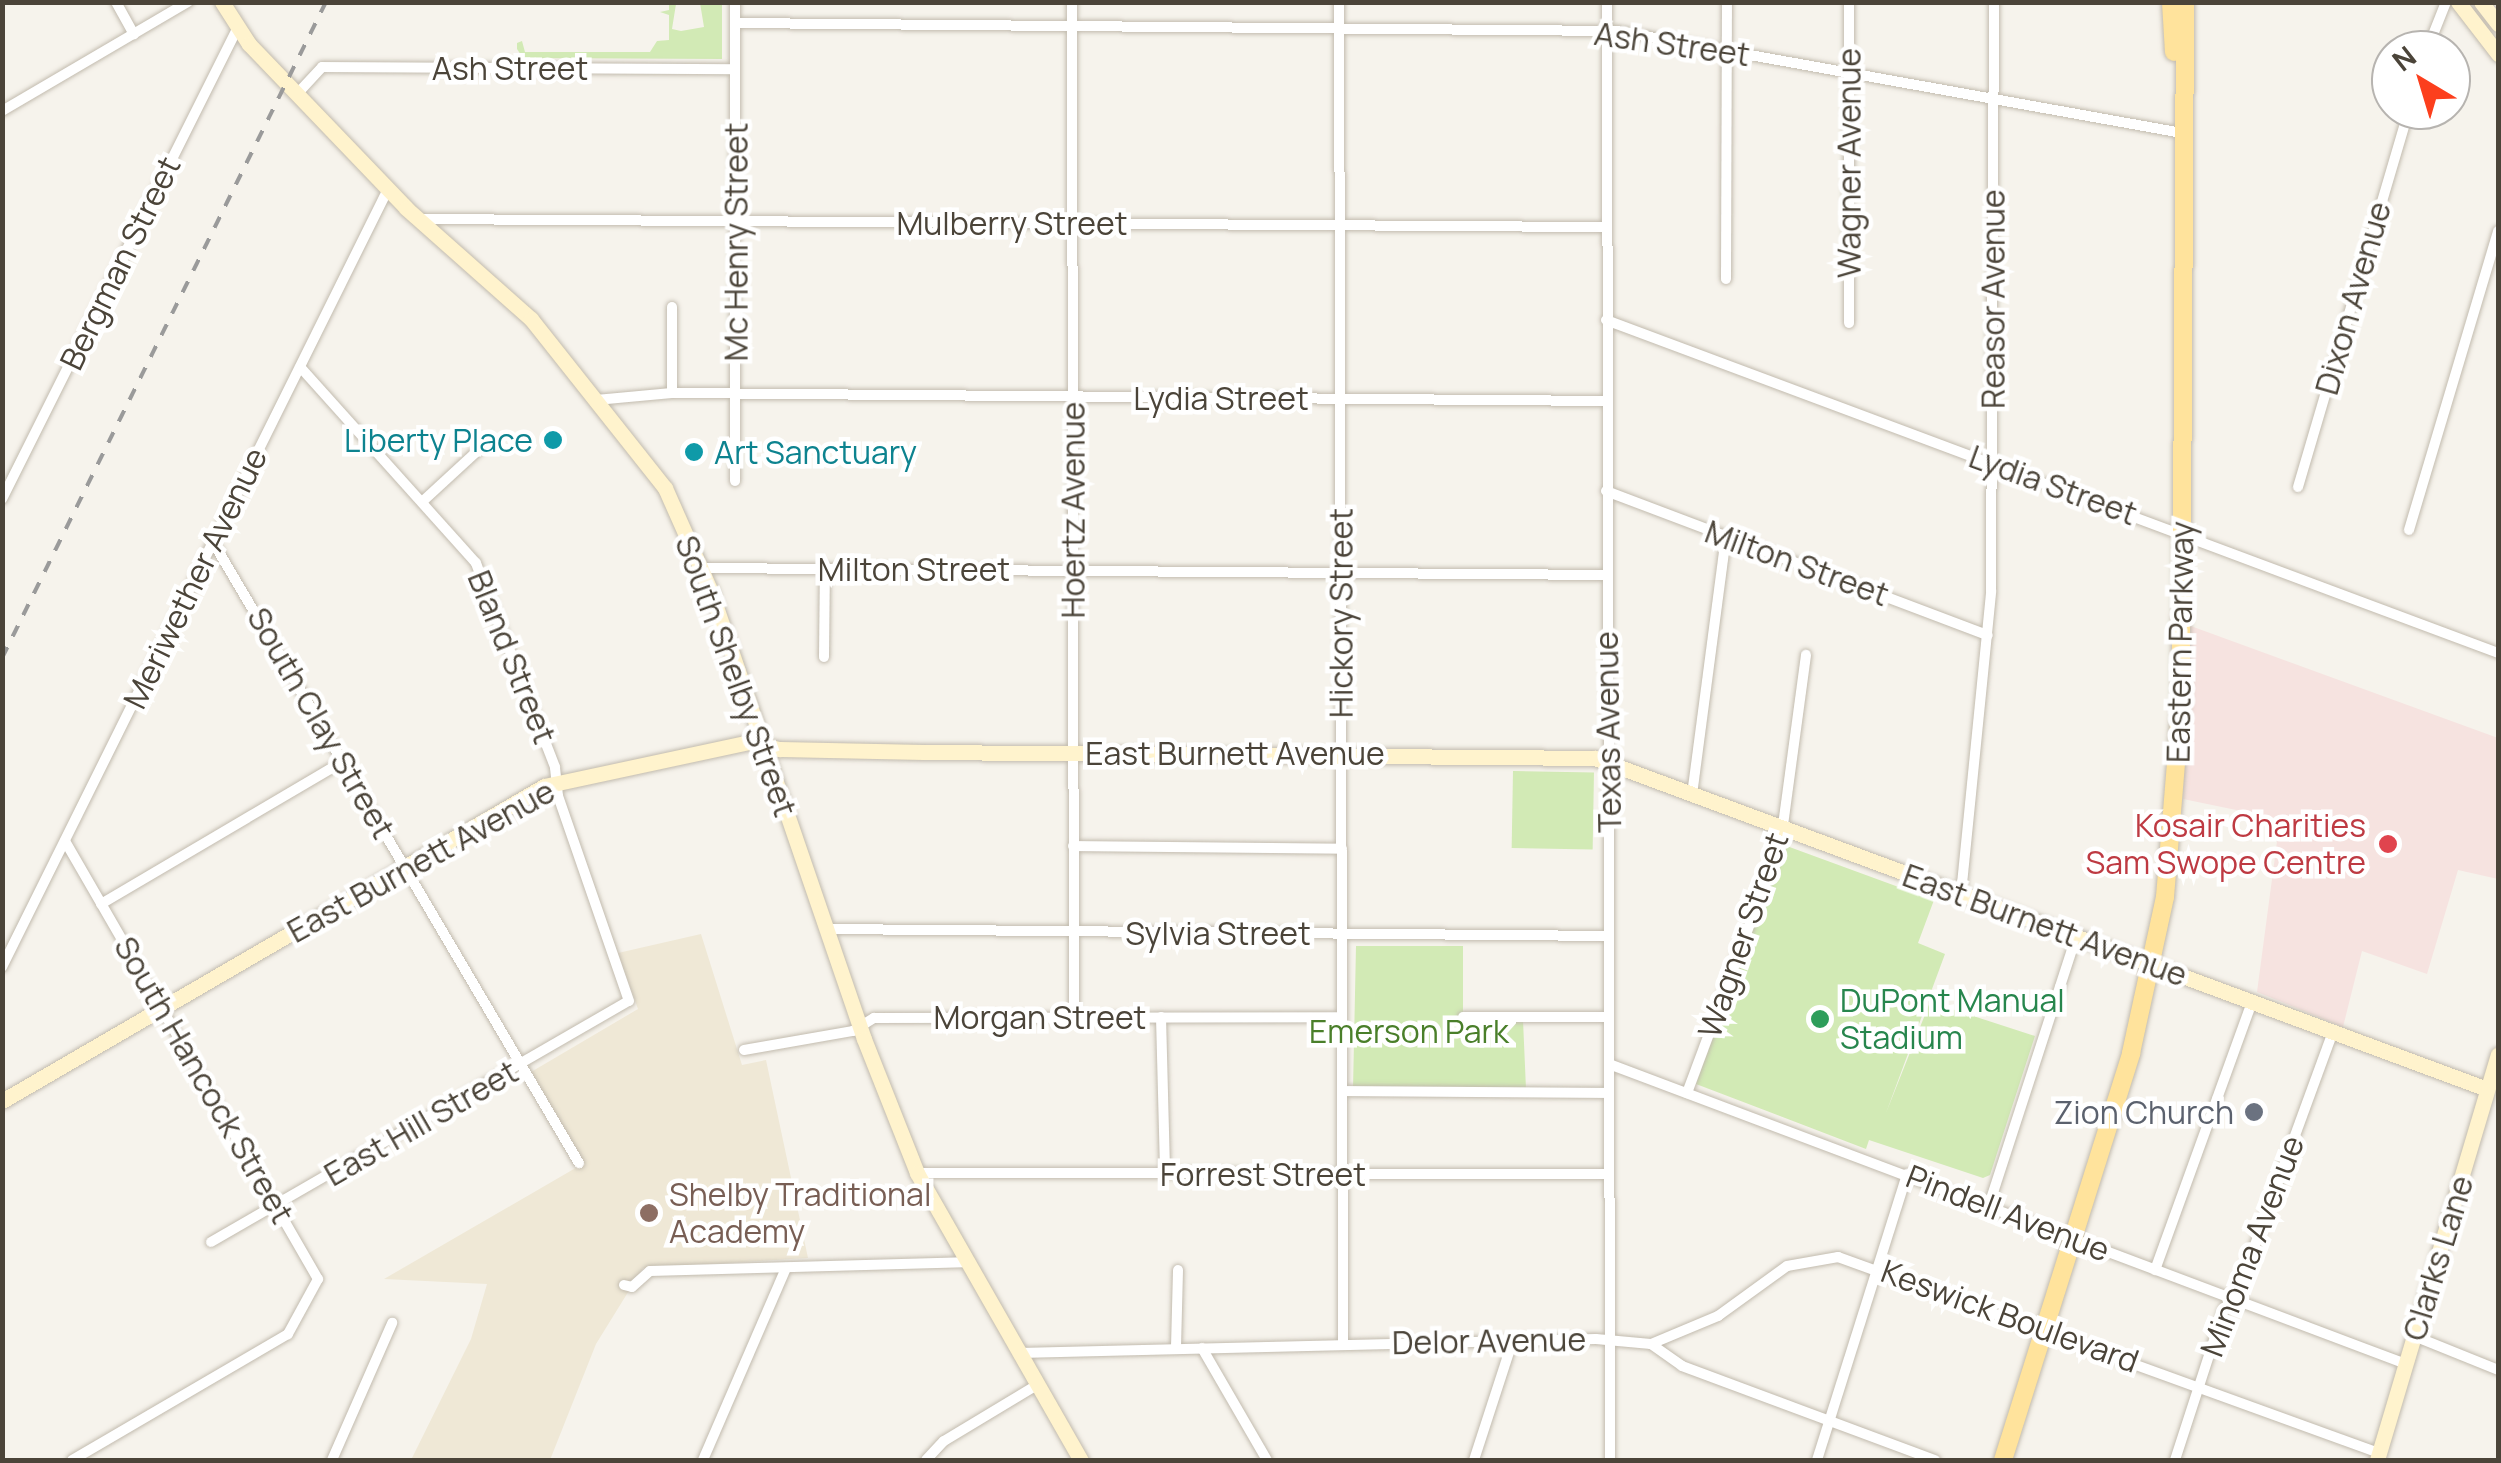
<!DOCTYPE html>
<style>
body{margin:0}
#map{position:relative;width:2501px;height:1463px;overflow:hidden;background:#f6f3ec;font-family:Manrope,sans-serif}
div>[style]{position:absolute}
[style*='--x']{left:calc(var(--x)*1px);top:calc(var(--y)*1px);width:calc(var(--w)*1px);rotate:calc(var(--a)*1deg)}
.education>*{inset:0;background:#efe8d6}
.medical>*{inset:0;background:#f6e3e0}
.green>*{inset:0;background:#d2eab5;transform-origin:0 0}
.roads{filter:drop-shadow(0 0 2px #c2bbae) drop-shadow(0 0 2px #c2bbae)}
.street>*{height:10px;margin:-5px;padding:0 5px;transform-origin:5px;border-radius:5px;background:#fff}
.secondary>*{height:15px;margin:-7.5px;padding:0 7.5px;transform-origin:7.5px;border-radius:7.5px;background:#fff3cd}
.primary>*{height:18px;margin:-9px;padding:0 9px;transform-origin:9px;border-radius:9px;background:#ffe39c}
.rail>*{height:4px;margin-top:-2px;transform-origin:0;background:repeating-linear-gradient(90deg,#9a9a9a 0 12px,transparent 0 24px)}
.dots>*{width:28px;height:28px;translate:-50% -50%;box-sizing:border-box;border:5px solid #fff;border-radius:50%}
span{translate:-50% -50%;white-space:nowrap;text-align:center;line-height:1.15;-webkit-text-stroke:9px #fff;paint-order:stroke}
.street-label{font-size:32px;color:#4b4439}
.culture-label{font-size:32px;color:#0d838f}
.right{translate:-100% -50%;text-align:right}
.left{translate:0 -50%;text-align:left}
.health-label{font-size:32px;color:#be3a42}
.leisure-label{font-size:32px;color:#27864d}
.park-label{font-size:32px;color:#4a7f2a}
.worship-label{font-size:32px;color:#5b616d}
.education-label{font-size:32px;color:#785e54}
.frame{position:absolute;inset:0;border:5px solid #4b4439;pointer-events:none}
.north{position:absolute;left:2371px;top:30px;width:100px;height:100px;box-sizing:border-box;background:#fff;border:2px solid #b7b4b0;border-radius:50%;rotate:322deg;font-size:28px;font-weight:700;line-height:40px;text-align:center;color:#4b4439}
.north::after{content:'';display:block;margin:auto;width:35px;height:45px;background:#fc3f1d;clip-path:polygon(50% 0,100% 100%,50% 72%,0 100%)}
</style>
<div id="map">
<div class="education">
<div style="clip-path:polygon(701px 934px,742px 1065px,766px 1060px,808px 1258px,643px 1268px,596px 1344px,550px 1460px,411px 1460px,471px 1339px,487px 1284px,384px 1279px,579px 1166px,531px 1072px,638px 1009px,618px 953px)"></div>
</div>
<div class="medical">
<div style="clip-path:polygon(2188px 625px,2498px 738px,2498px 879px,2458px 870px,2427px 974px,2362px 951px,2343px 1027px,2257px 992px,2280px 819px,2183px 799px)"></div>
</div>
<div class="green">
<div style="clip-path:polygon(669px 3px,676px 4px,672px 29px,681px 31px,704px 27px,700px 3px,722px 3px,722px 59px,523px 58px,517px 49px,517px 43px,522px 41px,525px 52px,650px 52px,657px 41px,669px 40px,669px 15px,660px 12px,669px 10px)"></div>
<div style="left:1513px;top:771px;width:81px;height:77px;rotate:1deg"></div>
<div style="clip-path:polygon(1784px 845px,1934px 900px,1918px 943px,1945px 954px,1886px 1113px,1930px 1002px,2035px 1036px,1990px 1175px,1983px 1178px,1869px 1140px,1866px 1149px,1696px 1084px)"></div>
<div style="clip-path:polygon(1356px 946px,1463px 946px,1463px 1023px,1523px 1020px,1526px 1089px,1353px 1089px)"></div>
</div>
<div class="roads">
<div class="street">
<div style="--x:116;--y:2;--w:37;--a:61"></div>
<div style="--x:735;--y:2;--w:479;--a:90"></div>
<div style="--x:1072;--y:2;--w:1015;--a:89.89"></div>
<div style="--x:1339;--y:2;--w:1341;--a:89.83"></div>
<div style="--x:1607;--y:2;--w:1458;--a:89.88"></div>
<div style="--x:1849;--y:2;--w:321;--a:90"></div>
<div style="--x:735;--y:23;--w:882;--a:0.52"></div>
<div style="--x:1617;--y:31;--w:574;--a:10.23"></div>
<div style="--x:2427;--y:50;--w:52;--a:-68.4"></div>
<div style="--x:297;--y:94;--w:37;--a:-47"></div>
<div style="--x:322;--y:67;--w:413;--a:0.3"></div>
<div style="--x:2;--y:111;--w:216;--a:-30.4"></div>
<div style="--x:419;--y:219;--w:1187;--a:0.39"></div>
<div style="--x:1726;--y:279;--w:277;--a:-89.8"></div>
<div style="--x:1606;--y:320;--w:952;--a:20.47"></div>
<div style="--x:672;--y:393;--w:86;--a:-90"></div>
<div style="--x:596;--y:400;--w:76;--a:-5.3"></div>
<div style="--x:672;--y:393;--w:934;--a:0.49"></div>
<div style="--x:2298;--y:487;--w:393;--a:-73.6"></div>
<div style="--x:1606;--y:491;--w:408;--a:20.7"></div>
<div style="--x:2;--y:499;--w:528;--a:-63.43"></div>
<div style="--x:423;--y:501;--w:83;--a:-42.6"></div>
<div style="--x:2409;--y:530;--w:312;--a:-73.4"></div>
<div style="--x:213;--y:542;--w:721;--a:59.49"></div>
<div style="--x:701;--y:568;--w:905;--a:0.44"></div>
<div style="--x:824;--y:657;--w:89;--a:-89.4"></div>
<div style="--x:1692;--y:795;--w:260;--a:-82.5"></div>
<div style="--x:65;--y:841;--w:506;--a:59.99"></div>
<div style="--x:318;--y:1279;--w:63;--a:118.6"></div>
<div style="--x:288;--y:1334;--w:250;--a:149.7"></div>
<div style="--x:1073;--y:846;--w:269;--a:0.6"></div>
<div style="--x:1961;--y:894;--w:304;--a:-84.3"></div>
<div style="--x:1991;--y:591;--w:589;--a:-89.71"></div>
<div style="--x:101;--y:904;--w:280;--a:-30.5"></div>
<div style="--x:827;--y:929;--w:782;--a:0.51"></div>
<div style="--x:2;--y:967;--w:868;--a:-63.61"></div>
<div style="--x:1161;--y:1017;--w:157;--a:88.5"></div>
<div style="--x:1463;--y:1017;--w:146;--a:0"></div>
<div style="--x:744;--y:1050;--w:111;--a:-9.9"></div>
<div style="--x:853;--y:1031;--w:25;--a:-32"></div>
<div style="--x:874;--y:1018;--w:468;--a:-0.1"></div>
<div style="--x:1609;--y:1064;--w:852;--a:20.63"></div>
<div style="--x:1342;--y:1091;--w:267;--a:0.4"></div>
<div style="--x:1687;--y:1093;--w:270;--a:-69.6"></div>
<div style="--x:1781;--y:840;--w:187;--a:-82.3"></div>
<div style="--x:917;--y:1173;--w:692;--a:0.08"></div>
<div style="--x:1989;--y:1205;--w:282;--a:-72"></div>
<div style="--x:211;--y:1242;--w:482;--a:-30"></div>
<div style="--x:629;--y:1001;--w:217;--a:-109.1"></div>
<div style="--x:558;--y:796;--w:29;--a:-96"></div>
<div style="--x:555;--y:767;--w:219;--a:-111.2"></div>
<div style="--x:476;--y:563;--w:263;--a:-131.9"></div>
<div style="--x:2155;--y:1270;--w:285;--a:-70.1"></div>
<div style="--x:624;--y:1285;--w:8;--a:14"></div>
<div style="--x:632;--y:1287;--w:24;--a:-42"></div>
<div style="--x:650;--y:1271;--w:314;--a:-1.6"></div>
<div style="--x:2414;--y:1336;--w:91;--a:22"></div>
<div style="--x:1651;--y:1344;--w:73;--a:-22.7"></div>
<div style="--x:1718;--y:1316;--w:85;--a:-35.9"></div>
<div style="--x:1787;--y:1266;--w:52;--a:-10"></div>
<div style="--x:1838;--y:1257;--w:575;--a:19.92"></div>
<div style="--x:1176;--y:1347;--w:77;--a:-88.5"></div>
<div style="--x:1202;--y:1348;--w:129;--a:59.9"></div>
<div style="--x:1019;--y:1353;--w:577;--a:-1.39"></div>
<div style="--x:1596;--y:1339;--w:55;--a:5.2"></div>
<div style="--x:1651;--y:1344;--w:38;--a:35"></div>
<div style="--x:1682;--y:1366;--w:270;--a:20.4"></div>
<div style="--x:332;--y:1460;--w:150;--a:-66.3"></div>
<div style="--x:703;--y:1460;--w:209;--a:-66.6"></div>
<div style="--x:926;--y:1460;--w:26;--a:-47"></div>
<div style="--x:944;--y:1441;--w:109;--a:-31.1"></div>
<div style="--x:1474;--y:1460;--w:123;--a:-72"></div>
<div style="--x:1817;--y:1460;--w:300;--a:-72.5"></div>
<div style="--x:2175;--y:1460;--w:159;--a:-72"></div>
<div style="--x:2224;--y:1309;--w:20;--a:-49"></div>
<div style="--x:2237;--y:1294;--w:279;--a:-69.9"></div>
</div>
<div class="secondary">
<div style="--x:222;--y:2;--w:50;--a:57.3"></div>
<div style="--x:249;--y:44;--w:227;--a:46.2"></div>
<div style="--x:406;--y:208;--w:167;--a:41.6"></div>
<div style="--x:531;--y:319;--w:216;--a:51.6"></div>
<div style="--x:665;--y:488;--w:114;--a:66.1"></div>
<div style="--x:711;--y:592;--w:472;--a:71.1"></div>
<div style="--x:864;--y:1039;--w:144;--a:68.4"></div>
<div style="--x:917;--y:1173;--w:331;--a:60.3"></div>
<div style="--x:2458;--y:2;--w:66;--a:52.4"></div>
<div style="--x:2481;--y:2;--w:28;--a:52"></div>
<div style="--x:2;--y:1101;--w:627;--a:-30.16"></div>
<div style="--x:544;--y:786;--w:210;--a:-12.1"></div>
<div style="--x:749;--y:742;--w:32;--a:13"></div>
<div style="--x:780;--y:749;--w:144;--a:1.2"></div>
<div style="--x:924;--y:752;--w:671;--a:0.51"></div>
<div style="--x:1595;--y:758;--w:951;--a:20.36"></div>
<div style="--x:2377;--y:1460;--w:423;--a:-73.4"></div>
</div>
<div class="primary">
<div style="--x:2171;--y:2;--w:50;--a:86.6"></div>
<div style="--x:2003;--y:1460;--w:427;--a:-72.5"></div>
<div style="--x:2131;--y:1053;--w:160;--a:-77.7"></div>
<div style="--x:2165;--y:897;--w:194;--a:-85.3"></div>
<div style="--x:2181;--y:704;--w:702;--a:-89.67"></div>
</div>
</div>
<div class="rail">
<div style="--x:2;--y:658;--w:732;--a:-63.72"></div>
</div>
<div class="dots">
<div style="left:553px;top:440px;background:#0f9aa8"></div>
<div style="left:694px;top:452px;background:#0f9aa8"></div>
<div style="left:2388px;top:844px;background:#e0444e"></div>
<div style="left:1820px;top:1019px;background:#2e9e5b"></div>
<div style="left:2254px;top:1112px;background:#6b7280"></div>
<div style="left:649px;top:1213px;background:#8d6e63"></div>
</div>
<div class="street-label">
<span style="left:1672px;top:44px;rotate:8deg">Ash Street</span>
<span style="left:510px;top:68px">Ash Street</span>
<span style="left:1849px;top:163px;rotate:-90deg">Wagner Avenue</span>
<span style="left:1012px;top:223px">Mulberry Street</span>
<span style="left:736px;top:242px;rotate:-90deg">Mc Henry Street</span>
<span style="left:120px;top:263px;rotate:-64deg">Bergman Street</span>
<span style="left:2353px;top:298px;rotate:-74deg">Dixon Avenue</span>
<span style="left:1993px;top:299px;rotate:-90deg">Reasor Avenue</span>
<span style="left:1221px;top:398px">Lydia Street</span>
<span style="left:2053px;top:485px;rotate:20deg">Lydia Street</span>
<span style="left:1073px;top:510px;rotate:-90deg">Hoertz Avenue</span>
<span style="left:1797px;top:563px;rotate:20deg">Milton Street</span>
<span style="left:914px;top:569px">Milton Street</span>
<span style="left:195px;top:578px;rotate:-64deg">Meriwether Avenue</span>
<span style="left:1341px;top:613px;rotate:-90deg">Hickory Street</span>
<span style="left:2180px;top:642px;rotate:-89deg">Eastern Parkway</span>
<span style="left:512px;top:657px;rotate:68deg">Bland Street</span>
<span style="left:736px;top:676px;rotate:70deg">South Shelby Street</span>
<span style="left:321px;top:723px;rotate:60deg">South Clay Street</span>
<span style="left:1608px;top:732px;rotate:-91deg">Texas Avenue</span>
<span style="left:1235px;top:753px">East Burnett Avenue</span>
<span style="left:421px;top:861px;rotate:-29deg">East Burnett Avenue</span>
<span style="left:2045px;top:925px;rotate:20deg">East Burnett Avenue</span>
<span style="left:1218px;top:933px">Sylvia Street</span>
<span style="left:1743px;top:935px;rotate:-71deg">Wagner Street</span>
<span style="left:1040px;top:1017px">Morgan Street</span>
<span style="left:204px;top:1080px;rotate:60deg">South Hancock Street</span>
<span style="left:421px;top:1123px;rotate:-30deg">East Hill Street</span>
<span style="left:1263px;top:1174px">Forrest Street</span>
<span style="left:2008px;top:1213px;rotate:21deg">Pindell Avenue</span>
<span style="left:2252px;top:1246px;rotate:-69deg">Minoma Avenue</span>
<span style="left:2438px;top:1258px;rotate:-73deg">Clarks Lane</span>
<span style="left:2010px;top:1316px;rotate:20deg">Keswick Boulevard</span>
<span style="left:1489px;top:1341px;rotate:-1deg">Delor Avenue</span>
</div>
<div class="culture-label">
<span class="right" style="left:533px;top:440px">Liberty Place</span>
<span class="left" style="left:714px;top:452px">Art Sanctuary</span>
</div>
<div class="health-label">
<span class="right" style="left:2366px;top:844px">Kosair Charities<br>Sam Swope Centre</span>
</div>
<div class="leisure-label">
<span class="left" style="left:1840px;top:1019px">DuPont Manual<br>Stadium</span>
</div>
<div class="park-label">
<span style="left:1409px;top:1031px">Emerson Park</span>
</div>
<div class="worship-label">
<span class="right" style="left:2234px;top:1112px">Zion Church</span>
</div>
<div class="education-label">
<span class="left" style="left:669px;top:1213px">Shelby Traditional<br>Academy</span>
</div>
<div class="frame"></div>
<div class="north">N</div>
</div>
